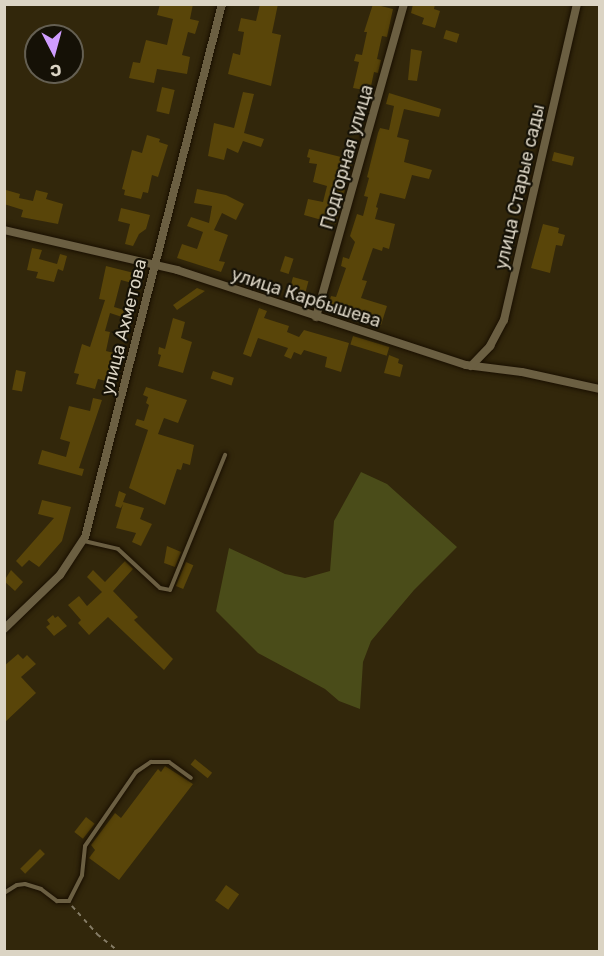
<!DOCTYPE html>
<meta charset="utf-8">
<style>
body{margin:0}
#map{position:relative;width:604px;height:956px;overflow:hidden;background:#32270b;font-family:Rubik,sans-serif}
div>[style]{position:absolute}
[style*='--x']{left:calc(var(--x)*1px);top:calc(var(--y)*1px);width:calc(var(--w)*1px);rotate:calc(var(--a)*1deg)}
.green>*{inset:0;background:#4a4c19}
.building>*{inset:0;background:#594509;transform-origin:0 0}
.path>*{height:1.5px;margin-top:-0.75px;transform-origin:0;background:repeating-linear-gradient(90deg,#857c66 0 4.5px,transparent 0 9px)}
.roads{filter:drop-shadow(0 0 2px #190f00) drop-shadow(0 0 2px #190f00)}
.lane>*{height:4px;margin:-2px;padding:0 2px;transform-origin:2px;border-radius:2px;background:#6b5f42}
.street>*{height:8px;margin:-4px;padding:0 4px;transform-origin:4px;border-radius:4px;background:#6b5f42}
span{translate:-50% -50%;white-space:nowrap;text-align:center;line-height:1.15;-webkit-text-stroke:4.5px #151106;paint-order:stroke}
.street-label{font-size:18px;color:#dbd4c4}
.frame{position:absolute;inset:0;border:6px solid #dbd4c4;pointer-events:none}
.north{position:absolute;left:24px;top:24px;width:60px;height:60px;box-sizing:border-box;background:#151106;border:2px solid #645f52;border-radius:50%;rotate:174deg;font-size:16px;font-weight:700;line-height:24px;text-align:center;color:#dbd4c4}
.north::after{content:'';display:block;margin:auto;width:21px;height:27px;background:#d09dff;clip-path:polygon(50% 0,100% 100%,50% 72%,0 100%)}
</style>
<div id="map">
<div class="green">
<div style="clip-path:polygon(361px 472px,387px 484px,457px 547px,414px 590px,371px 641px,363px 662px,360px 709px,339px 701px,325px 689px,258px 653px,216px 611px,229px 548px,285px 574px,305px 578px,330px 571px,334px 521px)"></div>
</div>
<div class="building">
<div style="clip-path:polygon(160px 4px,193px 4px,190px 19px,199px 21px,195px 34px,188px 32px,182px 55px,190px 57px,187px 74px,157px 69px,154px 83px,129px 78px,133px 62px,140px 63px,146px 40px,167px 45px,173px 19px,157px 15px)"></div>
<div style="clip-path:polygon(260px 4px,278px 4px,272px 33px,281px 35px,271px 86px,228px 74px,233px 53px,240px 55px,244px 32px,238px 31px,241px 18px,256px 21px)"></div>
<div style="clip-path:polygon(373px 4px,393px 9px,387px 37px,382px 36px,377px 59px,381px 60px,378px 73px,374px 72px,370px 91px,353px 88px,359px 62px,354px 61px,356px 54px,362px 55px,367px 32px,364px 32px)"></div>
<div style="clip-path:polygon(413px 4px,435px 4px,434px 9px,440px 11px,435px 28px,422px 24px,424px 18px,411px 13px)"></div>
<div style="left:446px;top:30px;width:14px;height:9px;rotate:17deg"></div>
<div style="clip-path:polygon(411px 49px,422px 51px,417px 81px,408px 80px)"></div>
<div style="left:162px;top:87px;width:13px;height:25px;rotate:13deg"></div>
<div style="clip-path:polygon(243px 92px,254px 94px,244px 133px,264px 139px,261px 147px,243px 141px,238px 153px,227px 148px,224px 160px,208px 156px,214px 123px,234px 128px)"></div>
<div style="clip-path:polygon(389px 93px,441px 109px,439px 117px,404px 109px,397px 137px,409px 140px,404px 162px,432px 170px,429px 179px,412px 175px,405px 199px,380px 193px,376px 207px,378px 208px,375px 219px,395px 224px,389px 249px,383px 247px,382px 251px,373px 248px,362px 280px,367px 281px,361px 298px,387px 306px,381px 325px,327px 307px,331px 296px,336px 297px,346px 268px,341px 266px,343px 257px,349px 259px,355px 242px,350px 236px,357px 214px,363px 216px,368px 197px,364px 196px,369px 178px,367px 177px,378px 133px,380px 128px,389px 130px,394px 106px,386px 104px)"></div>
<div style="clip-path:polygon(147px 135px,160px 139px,159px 142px,168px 145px,158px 177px,152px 175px,148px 193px,143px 192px,141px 199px,124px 195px,125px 190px,122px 189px,132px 150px,142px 153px)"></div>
<div style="clip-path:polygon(309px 149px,353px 160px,336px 224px,304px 215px,308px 199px,323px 202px,327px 186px,313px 182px,317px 164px,309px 163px,310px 158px,307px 157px)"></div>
<div style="left:554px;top:152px;width:21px;height:9px;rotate:14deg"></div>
<div style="clip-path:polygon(197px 189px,226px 195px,244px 204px,236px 220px,222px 213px,214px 230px,228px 235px,219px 261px,225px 262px,221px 272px,177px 258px,182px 244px,197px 249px,203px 232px,187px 226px,191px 217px,209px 223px,212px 206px,194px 203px)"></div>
<div style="clip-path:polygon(6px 190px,20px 194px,19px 198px,33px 201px,36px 190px,48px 193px,46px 199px,63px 204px,58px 224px,21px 217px,23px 210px,4px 204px)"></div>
<div style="clip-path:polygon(121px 208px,150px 215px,146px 229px,139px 234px,133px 246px,125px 244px,130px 224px,118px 221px)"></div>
<div style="clip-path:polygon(543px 224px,559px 228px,558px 233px,565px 235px,562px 246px,556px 245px,550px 273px,531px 268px)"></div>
<div style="clip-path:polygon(32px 248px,42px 250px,39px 259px,57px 264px,60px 254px,67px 256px,63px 271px,58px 269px,54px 282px,36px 278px,38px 272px,27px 270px)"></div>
<div style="left:285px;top:256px;width:9px;height:16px;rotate:18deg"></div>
<div style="clip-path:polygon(106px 266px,134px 273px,132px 283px,121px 280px,114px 307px,124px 310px,122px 317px,110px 313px,105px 331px,110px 332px,106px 351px,114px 353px,106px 381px,98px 379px,95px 389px,76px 384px,79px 374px,74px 373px,82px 344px,90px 347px,105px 300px,99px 299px)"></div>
<div style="left:293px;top:277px;width:16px;height:14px;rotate:15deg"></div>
<div style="clip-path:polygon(197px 288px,205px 291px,177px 310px,173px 305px)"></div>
<div style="clip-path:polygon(259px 308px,267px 311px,264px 318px,289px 326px,287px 332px,299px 337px,304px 330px,349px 343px,341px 372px,325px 367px,327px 357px,304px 350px,301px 355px,294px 352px,291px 359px,284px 356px,288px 348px,258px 338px,251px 357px,243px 354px)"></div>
<div style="clip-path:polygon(173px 318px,185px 322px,181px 338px,192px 342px,183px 373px,158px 366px,161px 355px,158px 354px,159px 347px,165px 349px)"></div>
<div style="left:353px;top:336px;width:38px;height:9px;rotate:17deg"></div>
<div style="clip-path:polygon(389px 355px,399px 359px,398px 363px,403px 365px,400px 377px,384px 373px)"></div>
<div style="left:16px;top:370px;width:10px;height:20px;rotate:11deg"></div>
<div style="left:213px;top:371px;width:22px;height:8px;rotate:18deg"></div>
<div style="clip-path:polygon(146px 387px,187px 400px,178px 423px,164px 418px,158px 434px,194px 445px,190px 465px,183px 463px,181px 470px,177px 469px,165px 505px,129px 488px,148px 430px,135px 425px,137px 419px,144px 421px,149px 405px,146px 403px,148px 397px,143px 395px)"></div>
<div style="clip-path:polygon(93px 398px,102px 400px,79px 468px,84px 469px,82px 476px,38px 464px,42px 450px,66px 457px,70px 442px,60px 439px,69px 406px,90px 411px)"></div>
<div style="clip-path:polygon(119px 491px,126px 494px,123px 502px,144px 508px,140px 519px,152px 524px,141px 546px,132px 542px,136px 533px,116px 528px,123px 504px,121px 508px,115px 506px)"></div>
<div style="clip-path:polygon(42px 500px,71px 507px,62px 541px,39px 567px,29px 560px,22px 567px,16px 561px,54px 518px,38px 514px)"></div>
<div style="clip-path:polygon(167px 546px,181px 552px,175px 567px,164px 563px)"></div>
<div style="clip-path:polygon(125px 561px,133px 569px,113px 591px,138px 617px,134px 620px,173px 659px,164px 670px,108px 617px,89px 635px,78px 623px,81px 620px,68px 605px,79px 596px,87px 606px,102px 592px,87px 577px,93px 570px,105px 582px)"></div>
<div style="left:186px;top:562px;width:8px;height:26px;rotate:23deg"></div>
<div style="clip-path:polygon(11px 570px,23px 582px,15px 591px,4px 581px)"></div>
<div style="clip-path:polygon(53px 615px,55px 618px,58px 616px,67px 626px,54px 636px,46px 627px,50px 624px,47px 620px)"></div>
<div style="clip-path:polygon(18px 654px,23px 659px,27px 655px,36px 664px,21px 677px,36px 693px,4px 723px,4px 666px)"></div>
<div style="left:195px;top:759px;width:22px;height:7px;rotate:39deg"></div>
<div style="clip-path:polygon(165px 766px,193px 784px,119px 880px,89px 858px,95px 850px,91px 845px,115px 813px,121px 818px,158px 769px,161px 772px)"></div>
<div style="left:86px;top:817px;width:11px;height:19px;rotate:38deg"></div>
<div style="left:40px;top:849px;width:7px;height:28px;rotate:45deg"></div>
<div style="left:226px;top:885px;width:16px;height:19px;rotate:35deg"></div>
</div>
<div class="path">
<div style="--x:72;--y:906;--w:38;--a:48"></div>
<div style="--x:97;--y:934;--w:28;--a:39"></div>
</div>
<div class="roads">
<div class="lane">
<div style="--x:84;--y:541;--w:35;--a:13"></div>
<div style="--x:118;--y:549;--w:57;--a:42.9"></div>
<div style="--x:160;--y:588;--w:10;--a:11"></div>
<div style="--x:170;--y:590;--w:146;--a:-67.8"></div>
<div style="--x:4;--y:893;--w:15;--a:-32"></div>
<div style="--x:17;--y:885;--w:8;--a:-7"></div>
<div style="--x:25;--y:884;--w:17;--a:17"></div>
<div style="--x:41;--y:889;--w:20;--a:37"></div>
<div style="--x:57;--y:901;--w:12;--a:0"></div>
<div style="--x:69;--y:901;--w:29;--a:-63"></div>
<div style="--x:82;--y:875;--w:29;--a:-84"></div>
<div style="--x:85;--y:846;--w:90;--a:-55.4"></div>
<div style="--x:136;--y:772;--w:18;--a:-34"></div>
<div style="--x:151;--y:762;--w:18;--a:0"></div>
<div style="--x:169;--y:762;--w:27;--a:36"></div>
</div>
<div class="street">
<div style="--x:4;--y:230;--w:178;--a:13"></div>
<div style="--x:177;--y:270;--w:304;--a:18.2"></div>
<div style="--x:466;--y:365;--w:56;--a:7.1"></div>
<div style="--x:522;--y:372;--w:80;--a:12.3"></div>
<div style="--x:316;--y:317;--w:325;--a:-74.3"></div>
<div style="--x:471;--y:366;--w:28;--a:-46"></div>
<div style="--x:490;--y:346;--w:30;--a:-62"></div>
<div style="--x:504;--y:320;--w:324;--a:-77"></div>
<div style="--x:4;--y:629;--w:78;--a:-44"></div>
<div style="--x:60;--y:575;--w:45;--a:-56.7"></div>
<div style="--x:85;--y:537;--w:550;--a:-75.58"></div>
</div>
</div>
<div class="street-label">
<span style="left:347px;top:157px;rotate:-74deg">Подгорная улица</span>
<span style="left:520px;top:187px;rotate:-77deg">улица Старые сады</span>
<span style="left:306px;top:298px;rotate:18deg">улица Карбышева</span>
<span style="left:124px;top:327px;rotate:-76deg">улица Ахметова</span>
</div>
<div class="frame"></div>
<div class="north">С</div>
</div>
